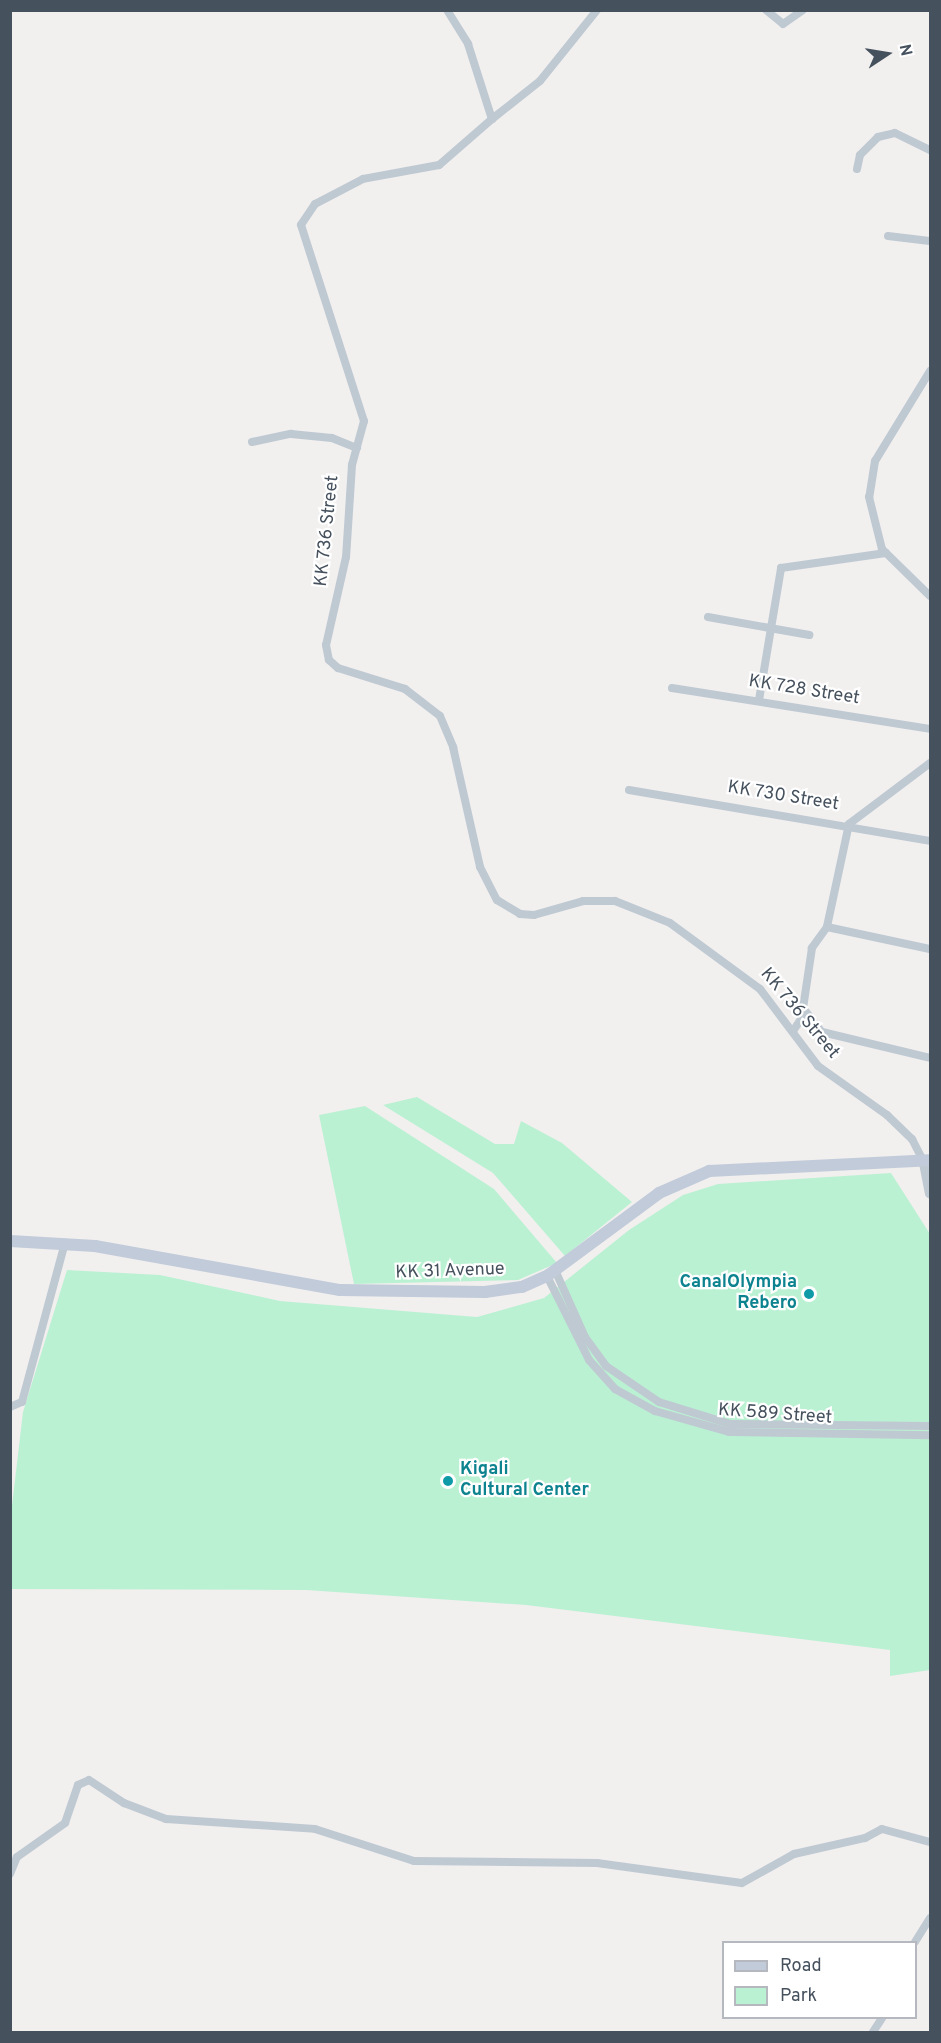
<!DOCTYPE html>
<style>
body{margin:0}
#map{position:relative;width:941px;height:2043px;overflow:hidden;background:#f2efef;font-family:Overpass,sans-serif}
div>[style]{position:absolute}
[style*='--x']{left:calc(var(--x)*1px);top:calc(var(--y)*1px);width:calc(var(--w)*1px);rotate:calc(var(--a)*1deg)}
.green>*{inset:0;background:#bbf1d3}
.minor>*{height:8px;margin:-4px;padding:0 4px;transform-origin:4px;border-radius:4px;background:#bfc9d2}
.tertiary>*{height:10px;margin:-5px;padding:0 5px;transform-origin:5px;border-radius:5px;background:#bfc9d2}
.secondary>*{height:12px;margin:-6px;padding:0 6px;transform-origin:6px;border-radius:6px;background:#c1cbd9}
.dots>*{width:16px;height:16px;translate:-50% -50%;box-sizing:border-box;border:3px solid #fff;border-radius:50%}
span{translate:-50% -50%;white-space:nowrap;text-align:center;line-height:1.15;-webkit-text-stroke:4.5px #fff;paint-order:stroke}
.street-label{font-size:18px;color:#46515e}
.culture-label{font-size:18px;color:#0d838f;font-weight:700}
.right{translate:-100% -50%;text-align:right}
.left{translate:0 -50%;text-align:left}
.frame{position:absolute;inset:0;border:12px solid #46515e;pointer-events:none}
.legend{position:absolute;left:722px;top:1941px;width:195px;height:78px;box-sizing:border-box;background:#fff;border:2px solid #b5b9bf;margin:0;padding:8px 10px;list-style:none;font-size:18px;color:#46515e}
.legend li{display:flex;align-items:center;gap:12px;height:30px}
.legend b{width:30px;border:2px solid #b5b9bf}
.north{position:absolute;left:857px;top:24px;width:60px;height:60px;-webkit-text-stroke:4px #fff;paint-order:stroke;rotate:78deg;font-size:16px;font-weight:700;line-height:24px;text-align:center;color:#46515e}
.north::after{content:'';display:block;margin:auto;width:21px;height:27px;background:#46515e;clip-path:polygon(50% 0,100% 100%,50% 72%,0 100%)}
</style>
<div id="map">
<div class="green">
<div style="clip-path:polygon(417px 1097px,495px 1144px,514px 1144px,521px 1121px,562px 1143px,632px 1202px,565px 1256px,493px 1173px,383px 1105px)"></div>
<div style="clip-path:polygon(365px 1106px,494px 1189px,557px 1263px,518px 1280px,354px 1284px,319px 1115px)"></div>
<div style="clip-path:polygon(891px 1173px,930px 1234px,930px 1670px,890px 1676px,890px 1650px,526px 1605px,306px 1590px,11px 1589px,11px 1514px,23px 1412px,67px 1270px,160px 1275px,280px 1301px,477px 1317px,544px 1298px,629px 1230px,683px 1195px,718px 1184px)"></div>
</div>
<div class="minor">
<div style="--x:447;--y:10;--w:40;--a:58"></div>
<div style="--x:468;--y:44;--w:79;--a:72.3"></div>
<div style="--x:492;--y:119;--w:70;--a:139"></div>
<div style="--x:439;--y:165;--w:77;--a:169.6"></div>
<div style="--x:363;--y:179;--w:54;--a:152.5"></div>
<div style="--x:315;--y:204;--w:25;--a:124"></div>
<div style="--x:301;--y:225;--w:206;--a:72.2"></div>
<div style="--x:364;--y:421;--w:46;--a:105.3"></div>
<div style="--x:352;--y:465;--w:92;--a:93.7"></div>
<div style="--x:346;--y:557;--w:90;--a:102.8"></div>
<div style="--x:326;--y:645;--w:15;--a:79"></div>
<div style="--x:329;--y:660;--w:12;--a:42"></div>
<div style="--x:338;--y:668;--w:70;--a:17.4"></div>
<div style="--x:405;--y:689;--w:44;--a:37.6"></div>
<div style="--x:440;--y:716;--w:34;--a:67"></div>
<div style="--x:453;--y:747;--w:123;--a:77.3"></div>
<div style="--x:480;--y:867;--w:37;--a:63"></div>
<div style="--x:497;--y:900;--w:27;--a:31"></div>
<div style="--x:520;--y:914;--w:14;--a:4"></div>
<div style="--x:534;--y:915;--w:51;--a:-15.9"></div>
<div style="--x:583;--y:901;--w:32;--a:0"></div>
<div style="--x:615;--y:901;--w:59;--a:21.8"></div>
<div style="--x:670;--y:923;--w:112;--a:36.3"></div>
<div style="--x:760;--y:989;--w:96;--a:53"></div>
<div style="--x:818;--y:1066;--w:85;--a:35.4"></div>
<div style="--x:887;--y:1115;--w:35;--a:44"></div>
<div style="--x:912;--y:1139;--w:27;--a:63"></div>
<div style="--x:766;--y:10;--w:22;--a:39"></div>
<div style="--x:783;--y:24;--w:24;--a:-35"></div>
<div style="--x:492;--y:119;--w:61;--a:-38.4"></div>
<div style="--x:540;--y:81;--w:91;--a:-51.2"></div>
<div style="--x:857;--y:169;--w:14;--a:-78"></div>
<div style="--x:860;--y:155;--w:25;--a:-45"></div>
<div style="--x:878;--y:137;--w:17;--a:-13"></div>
<div style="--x:895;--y:133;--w:39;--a:26"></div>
<div style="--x:888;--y:236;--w:42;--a:6.8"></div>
<div style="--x:930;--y:371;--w:105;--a:121.4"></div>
<div style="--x:875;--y:461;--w:36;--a:99"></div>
<div style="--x:869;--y:497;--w:54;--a:76"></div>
<div style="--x:882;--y:549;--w:67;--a:44.4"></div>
<div style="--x:252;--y:442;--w:40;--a:-12"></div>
<div style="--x:291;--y:434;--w:41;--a:5.6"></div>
<div style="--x:332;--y:438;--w:27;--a:22"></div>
<div style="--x:708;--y:617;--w:103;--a:10.1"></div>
<div style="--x:672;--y:688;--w:261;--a:9"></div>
<div style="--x:759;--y:700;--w:134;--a:-80.5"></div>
<div style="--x:781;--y:568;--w:106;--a:-8.1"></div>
<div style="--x:930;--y:763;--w:101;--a:143"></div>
<div style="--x:849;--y:824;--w:105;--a:102.1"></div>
<div style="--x:827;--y:927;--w:26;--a:126"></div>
<div style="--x:812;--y:948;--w:61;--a:98.5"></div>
<div style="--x:803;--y:1008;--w:31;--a:52"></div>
<div style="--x:822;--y:1032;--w:111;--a:13.5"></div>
<div style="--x:629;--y:790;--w:305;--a:9.6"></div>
<div style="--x:827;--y:927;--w:105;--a:12.1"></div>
<div style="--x:793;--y:1031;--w:22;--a:-56"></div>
<div style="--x:555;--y:1270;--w:73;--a:65.9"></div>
<div style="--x:585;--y:1337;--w:36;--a:54"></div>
<div style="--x:606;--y:1366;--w:64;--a:34.2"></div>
<div style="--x:659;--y:1402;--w:74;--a:17.2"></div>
<div style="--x:730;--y:1424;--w:200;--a:0.6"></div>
<div style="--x:547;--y:1276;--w:94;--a:63.4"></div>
<div style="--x:589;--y:1360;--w:39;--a:48"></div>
<div style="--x:615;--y:1389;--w:46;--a:28.8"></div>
<div style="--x:655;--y:1411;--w:77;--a:15.8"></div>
<div style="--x:729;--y:1432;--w:201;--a:0.9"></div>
<div style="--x:10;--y:1407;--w:13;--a:-23"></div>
<div style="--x:22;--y:1402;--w:165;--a:-74.9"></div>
<div style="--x:10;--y:1874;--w:18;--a:-68"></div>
<div style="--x:17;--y:1857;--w:59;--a:-35.3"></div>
<div style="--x:65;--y:1823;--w:40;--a:-71.1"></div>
<div style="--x:78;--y:1785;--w:12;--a:-24"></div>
<div style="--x:89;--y:1780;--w:42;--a:33.3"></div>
<div style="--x:124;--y:1803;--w:45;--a:20.9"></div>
<div style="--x:166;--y:1819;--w:149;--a:3.8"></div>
<div style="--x:315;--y:1829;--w:104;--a:17.9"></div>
<div style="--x:414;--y:1861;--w:183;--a:0.6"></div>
<div style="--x:597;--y:1863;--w:146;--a:7.9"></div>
<div style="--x:742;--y:1883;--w:60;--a:-29.1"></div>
<div style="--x:794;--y:1854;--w:73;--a:-12.7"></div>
<div style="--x:865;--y:1838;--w:19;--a:-28"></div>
<div style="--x:882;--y:1829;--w:50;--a:15.2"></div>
<div style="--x:915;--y:1942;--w:28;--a:-58"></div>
<div style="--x:873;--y:2032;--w:17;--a:-57"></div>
</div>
<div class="tertiary">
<div style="--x:924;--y:1163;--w:31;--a:79"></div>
</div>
<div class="secondary">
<div style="--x:10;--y:1241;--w:85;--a:3.4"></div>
<div style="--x:95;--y:1246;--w:249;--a:10.2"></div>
<div style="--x:340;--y:1290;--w:145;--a:0.8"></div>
<div style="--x:485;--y:1292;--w:37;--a:-8"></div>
<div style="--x:522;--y:1287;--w:27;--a:-24"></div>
<div style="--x:547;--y:1276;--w:139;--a:-36.5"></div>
<div style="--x:659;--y:1193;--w:55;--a:-23.7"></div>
<div style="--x:709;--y:1171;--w:221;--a:-2.8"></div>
</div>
<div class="dots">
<div style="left:809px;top:1294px;background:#0f9aa8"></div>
<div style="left:448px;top:1481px;background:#0f9aa8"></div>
</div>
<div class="street-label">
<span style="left:328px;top:531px;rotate:-84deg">KK 736 Street</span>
<span style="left:804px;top:691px;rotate:9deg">KK 728 Street</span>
<span style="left:783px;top:797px;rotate:9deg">KK 730 Street</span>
<span style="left:799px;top:1014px;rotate:50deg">KK 736 Street</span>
<span style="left:450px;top:1272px;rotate:-2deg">KK 31 Avenue</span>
<span style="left:775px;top:1415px;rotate:4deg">KK 589 Street</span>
</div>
<div class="culture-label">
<span class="right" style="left:797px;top:1294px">CanalOlympia<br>Rebero</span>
<span class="left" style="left:460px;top:1481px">Kigali<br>Cultural Center</span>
</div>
<div class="frame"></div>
<ul class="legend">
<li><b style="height:8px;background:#c1cbd9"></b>Road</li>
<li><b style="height:16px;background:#bbf1d3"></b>Park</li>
</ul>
<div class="north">N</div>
</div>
